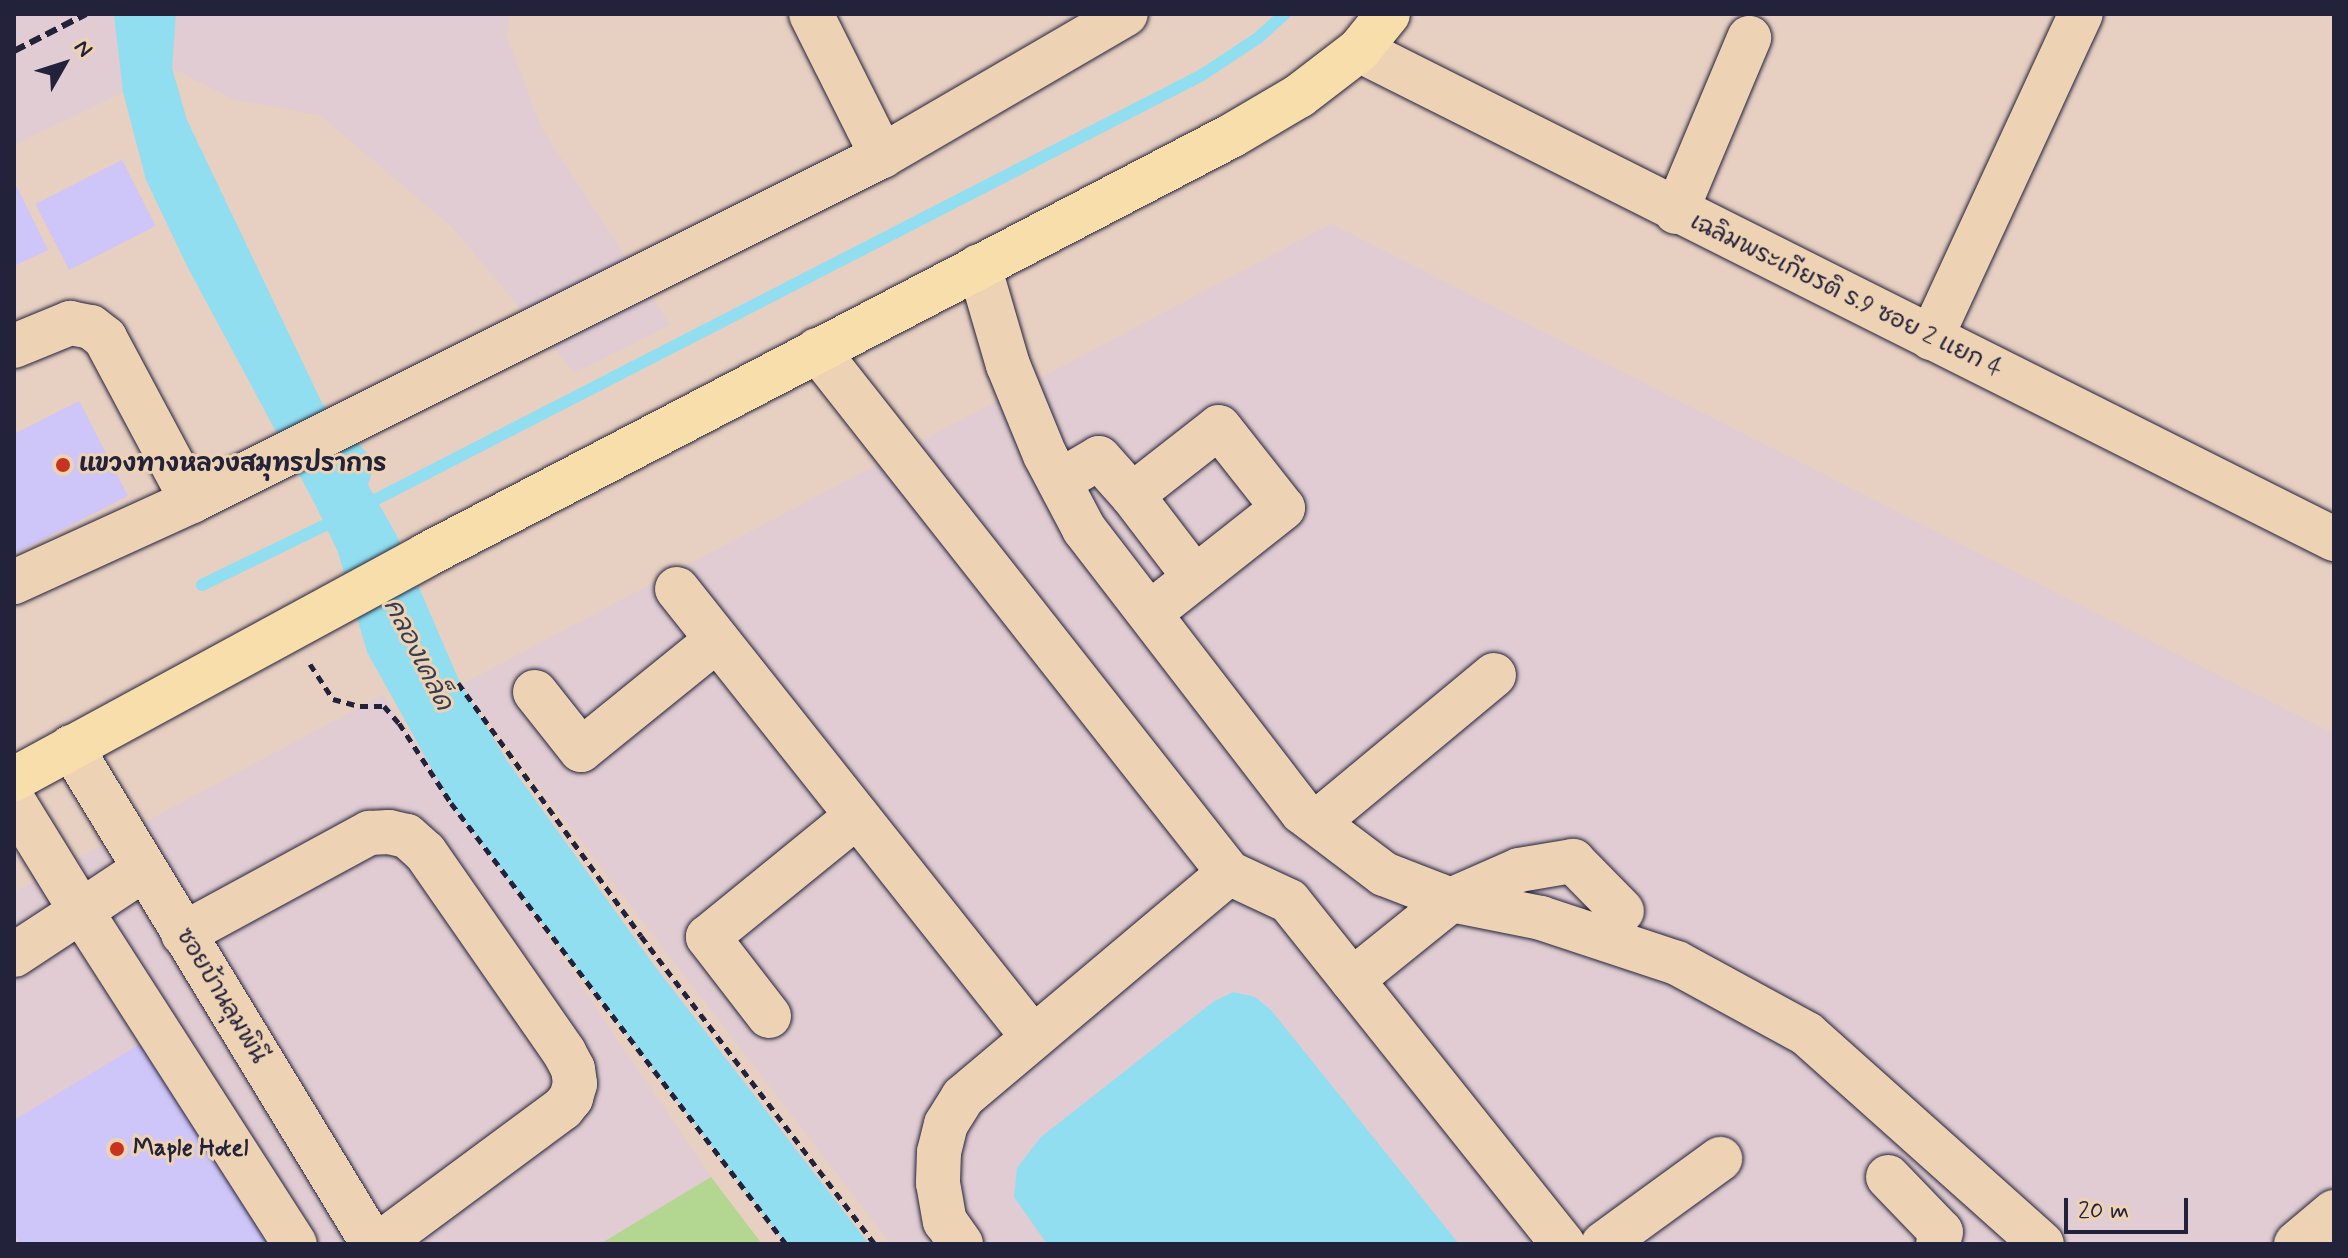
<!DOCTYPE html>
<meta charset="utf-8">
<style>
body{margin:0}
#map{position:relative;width:2348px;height:1258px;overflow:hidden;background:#e7cfc2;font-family:Mynerve,"Playpen Sans Thai",sans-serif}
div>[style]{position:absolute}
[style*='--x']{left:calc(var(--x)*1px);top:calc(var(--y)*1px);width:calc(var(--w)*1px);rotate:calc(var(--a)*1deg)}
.built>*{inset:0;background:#e0ccd2}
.green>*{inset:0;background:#b3d691}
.water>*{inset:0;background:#91def0}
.stream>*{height:12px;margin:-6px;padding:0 6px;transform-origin:6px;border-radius:6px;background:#91def0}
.building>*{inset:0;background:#cec5f8;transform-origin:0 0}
.path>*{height:5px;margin-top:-2.5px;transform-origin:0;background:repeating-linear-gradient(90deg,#22223b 0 8px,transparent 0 14px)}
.roads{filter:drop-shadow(0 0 2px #22223b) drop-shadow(0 0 2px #22223b)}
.minor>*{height:44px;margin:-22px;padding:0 22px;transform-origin:22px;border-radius:22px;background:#edd2b4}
.major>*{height:44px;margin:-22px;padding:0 22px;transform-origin:22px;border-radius:22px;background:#f8deab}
.rail>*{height:6px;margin-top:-3px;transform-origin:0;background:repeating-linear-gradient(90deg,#22223b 0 12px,transparent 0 18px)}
.dots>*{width:22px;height:22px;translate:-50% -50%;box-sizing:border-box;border:4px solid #edd2b4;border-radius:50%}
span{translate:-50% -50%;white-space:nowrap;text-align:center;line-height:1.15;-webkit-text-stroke:6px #edd2b4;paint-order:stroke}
.street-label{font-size:24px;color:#22223b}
.poi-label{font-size:24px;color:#22223b;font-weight:700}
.left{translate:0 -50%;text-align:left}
.water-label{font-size:26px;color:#333e56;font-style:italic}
.frame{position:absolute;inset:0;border:16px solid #22223b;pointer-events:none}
.north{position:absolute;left:24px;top:24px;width:80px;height:80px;-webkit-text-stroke:6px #edd2b4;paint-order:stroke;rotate:51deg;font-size:22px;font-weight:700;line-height:32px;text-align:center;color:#22223b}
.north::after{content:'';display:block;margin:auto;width:28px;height:36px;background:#22223b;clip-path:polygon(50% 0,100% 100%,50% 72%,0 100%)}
.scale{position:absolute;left:2064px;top:1198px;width:124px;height:36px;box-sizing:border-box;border:4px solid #22223b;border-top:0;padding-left:10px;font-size:24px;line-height:28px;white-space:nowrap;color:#22223b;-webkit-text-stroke:6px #edd2b4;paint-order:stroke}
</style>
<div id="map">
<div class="built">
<div style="clip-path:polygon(14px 14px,114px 14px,123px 92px,14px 145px)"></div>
<div style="clip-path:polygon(176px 14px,511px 14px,506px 35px,542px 129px,670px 325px,575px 373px,452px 227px,320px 115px,235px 100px,172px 68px)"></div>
<div style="clip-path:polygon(1331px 224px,2334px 734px,2334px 1244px,891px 1244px,461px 685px)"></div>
<div style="clip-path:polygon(383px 695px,711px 1177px,600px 1244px,14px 1244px,14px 892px)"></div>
</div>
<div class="green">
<div style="clip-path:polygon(711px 1177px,762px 1244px,600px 1244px)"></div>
</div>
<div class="water">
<div style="clip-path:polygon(114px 14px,176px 14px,172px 68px,187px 120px,322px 403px,375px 462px,368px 485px,396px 534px,461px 685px,508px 762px,654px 965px,869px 1244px,786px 1244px,451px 803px,367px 652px,338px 552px,315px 504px,188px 268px,146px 180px,123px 92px)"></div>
<div style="clip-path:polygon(1233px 992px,1255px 997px,1271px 1010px,1459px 1244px,1047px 1244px,1014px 1197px,1017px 1168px,1041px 1137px,1213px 1002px)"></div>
</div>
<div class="stream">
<div style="--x:363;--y:506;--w:943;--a:-27.19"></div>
<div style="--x:1202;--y:75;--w:67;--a:-33.5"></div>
<div style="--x:1258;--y:38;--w:36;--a:-42"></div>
<div style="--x:202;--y:585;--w:153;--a:-25.9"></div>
</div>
<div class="building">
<div style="left:122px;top:160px;width:74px;height:97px;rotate:63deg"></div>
<div style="clip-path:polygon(14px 181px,48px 250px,14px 266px)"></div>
<div style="clip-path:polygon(79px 401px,128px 496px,14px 554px,14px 434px)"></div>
<div style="clip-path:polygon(152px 1037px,281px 1244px,20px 1244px,14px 1233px,14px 1120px)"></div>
</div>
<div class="path">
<div style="--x:310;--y:664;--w:42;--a:56.7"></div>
<div style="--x:333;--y:699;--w:28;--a:15"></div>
<div style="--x:360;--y:706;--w:24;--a:0"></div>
<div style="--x:384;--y:706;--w:23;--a:49"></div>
<div style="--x:399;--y:723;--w:95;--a:57"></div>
<div style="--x:451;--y:803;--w:554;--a:52.78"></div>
<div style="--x:458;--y:683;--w:312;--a:54.1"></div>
<div style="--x:641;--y:936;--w:387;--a:52.8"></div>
</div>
<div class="roads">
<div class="minor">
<div style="--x:811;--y:14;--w:159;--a:63.4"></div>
<div style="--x:1359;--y:50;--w:1091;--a:26.64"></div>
<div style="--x:1676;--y:212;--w:189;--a:-67.2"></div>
<div style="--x:979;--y:266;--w:103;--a:73.7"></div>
<div style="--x:1008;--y:365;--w:97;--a:67.7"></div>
<div style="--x:1045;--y:455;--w:84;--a:62.2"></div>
<div style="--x:1084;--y:529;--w:357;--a:52.4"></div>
<div style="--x:1302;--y:812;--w:103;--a:37.1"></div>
<div style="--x:1384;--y:874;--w:72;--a:21.2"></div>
<div style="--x:1451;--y:900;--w:92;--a:11.3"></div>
<div style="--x:1541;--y:918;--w:143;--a:18.3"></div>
<div style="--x:1677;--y:963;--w:148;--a:28.6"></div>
<div style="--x:1807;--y:1034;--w:315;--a:41.8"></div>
<div style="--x:1931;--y:338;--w:357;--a:-65.2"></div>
<div style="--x:14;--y:346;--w:61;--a:-22.3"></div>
<div style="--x:70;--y:323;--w:21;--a:11"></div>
<div style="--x:91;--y:327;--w:18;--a:38"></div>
<div style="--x:105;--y:338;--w:185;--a:61.9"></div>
<div style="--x:192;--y:501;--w:196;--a:155.5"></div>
<div style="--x:817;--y:350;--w:666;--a:51.77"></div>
<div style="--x:1229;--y:873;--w:348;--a:139.9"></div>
<div style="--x:963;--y:1097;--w:32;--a:122"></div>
<div style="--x:946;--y:1124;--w:29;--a:104"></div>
<div style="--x:939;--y:1152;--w:31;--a:92"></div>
<div style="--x:938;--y:1183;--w:39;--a:80"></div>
<div style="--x:945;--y:1221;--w:28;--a:55"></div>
<div style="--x:1060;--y:481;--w:45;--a:-30.5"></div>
<div style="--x:1099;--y:458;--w:50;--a:48.3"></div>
<div style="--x:1132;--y:495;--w:110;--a:-38"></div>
<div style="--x:1219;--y:427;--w:103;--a:51.7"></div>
<div style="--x:1283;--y:508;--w:169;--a:141.7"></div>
<div style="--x:1132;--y:495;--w:102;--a:52.6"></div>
<div style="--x:192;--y:501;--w:771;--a:-26.57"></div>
<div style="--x:882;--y:156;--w:282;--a:-30.2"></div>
<div style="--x:677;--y:589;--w:572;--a:51.53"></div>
<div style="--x:535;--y:692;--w:74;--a:51.6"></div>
<div style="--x:581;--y:750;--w:175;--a:-39"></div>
<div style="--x:71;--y:747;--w:582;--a:58.72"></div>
<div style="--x:14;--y:802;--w:128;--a:58.4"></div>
<div style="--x:81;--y:911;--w:74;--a:-33.5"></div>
<div style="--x:1317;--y:822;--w:230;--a:-39.7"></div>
<div style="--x:1229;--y:873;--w:66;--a:25"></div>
<div style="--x:1289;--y:901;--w:439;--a:51.4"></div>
<div style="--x:183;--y:934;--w:212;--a:-28.5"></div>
<div style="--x:369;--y:833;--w:20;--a:-3"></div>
<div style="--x:389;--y:832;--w:18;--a:13"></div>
<div style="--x:407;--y:836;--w:24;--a:42"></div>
<div style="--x:425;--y:852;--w:244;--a:55.2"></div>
<div style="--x:564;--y:1052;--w:19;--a:62"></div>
<div style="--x:573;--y:1069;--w:15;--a:82"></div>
<div style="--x:575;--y:1084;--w:15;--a:106"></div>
<div style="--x:571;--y:1098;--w:13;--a:129"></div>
<div style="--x:563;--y:1108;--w:229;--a:143.5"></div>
<div style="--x:14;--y:955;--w:80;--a:-33.3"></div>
<div style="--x:81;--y:911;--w:396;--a:57.3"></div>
<div style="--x:1352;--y:980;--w:127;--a:-38.9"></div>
<div style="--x:1451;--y:900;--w:74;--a:-23.8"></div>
<div style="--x:1519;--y:870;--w:55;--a:-9.5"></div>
<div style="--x:1573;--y:861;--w:70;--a:45.6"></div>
<div style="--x:769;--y:1016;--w:100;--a:-127.7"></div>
<div style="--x:708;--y:937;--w:192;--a:-39.1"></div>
<div style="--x:1888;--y:1177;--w:76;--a:46.1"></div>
<div style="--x:1941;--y:1232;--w:12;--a:104"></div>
<div style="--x:1603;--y:1244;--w:145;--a:-36"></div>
<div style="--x:2296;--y:1244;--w:50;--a:-40.1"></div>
</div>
<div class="major">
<div style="--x:14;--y:779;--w:469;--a:-28.5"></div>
<div style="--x:426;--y:555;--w:908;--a:-27.5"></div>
<div style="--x:1231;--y:136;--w:79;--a:-30.5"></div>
<div style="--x:1299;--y:96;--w:76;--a:-37.5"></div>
<div style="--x:1359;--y:50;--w:46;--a:-51.1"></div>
</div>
</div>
<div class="rail">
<div style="--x:14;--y:51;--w:81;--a:-27.2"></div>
</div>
<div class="dots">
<div style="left:63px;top:465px;background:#c8321e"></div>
<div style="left:117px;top:1149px;background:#c8321e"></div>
</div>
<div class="street-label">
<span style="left:1846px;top:296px;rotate:26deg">เฉลิมพระเกียรติ ร.9 ซอย 2 แยก 4</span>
<span style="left:221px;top:996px;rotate:59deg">ซอยบ้านลุมพินี</span>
</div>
<div class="poi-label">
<span class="left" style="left:79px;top:465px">แขวงทางหลวงสมุทรปราการ</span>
<span class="left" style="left:133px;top:1149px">Maple Hotel</span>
</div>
<div class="water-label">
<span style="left:417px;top:655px;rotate:63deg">คลองเคล็ด</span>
</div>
<div class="frame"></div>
<div class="north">N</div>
<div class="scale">20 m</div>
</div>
